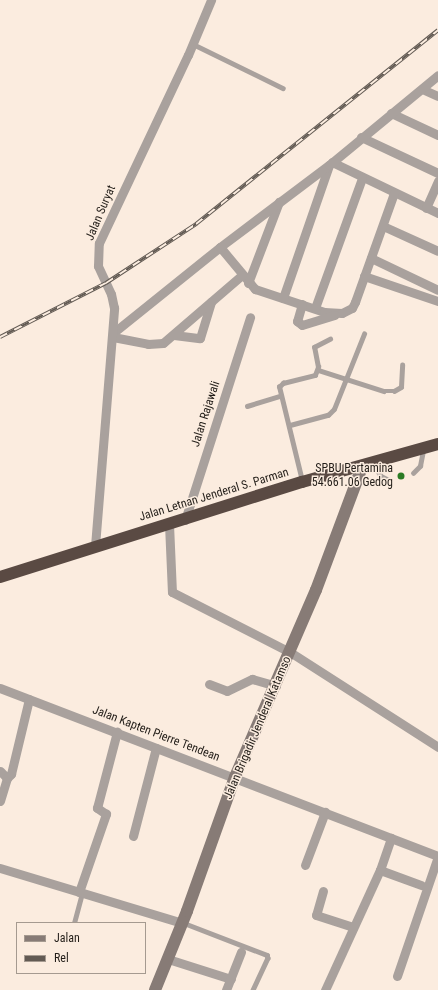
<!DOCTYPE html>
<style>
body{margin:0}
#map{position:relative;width:438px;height:990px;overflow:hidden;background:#fbecdf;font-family:"Roboto Condensed",sans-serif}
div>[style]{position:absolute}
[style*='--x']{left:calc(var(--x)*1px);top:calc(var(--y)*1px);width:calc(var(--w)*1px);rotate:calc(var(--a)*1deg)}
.lane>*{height:4.5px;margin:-2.25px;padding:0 2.25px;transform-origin:2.25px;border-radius:2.25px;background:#a9a19d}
.street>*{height:9px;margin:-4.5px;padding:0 4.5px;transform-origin:4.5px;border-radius:4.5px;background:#a9a19d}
.secondary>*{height:12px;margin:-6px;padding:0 6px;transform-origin:6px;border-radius:6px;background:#877b76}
.highway>*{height:12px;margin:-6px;padding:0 6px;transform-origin:6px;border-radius:6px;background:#5a4a43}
.rail>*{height:4px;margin-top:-2px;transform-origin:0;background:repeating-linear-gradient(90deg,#fbecdf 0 8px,#625a53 0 16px);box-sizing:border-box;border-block:1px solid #625a53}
.dots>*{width:11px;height:11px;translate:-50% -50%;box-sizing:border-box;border:2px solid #fbecdf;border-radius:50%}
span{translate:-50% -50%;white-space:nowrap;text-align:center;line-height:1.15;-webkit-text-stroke:3px #fbecdf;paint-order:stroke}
.street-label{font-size:12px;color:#231e19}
.poi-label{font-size:12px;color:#231e19}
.right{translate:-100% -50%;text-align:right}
.legend{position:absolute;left:16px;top:922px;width:130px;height:52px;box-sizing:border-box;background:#fbecdf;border:1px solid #a59a90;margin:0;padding:5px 7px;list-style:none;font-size:12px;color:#231e19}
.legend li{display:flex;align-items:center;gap:8px;height:20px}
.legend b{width:20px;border:1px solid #a59a90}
</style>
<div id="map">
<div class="lane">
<div style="--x:193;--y:44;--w:100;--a:26.1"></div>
<div style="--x:318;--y:370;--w:69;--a:17.7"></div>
<div style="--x:384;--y:391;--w:10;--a:0"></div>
<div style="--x:394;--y:391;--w:8;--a:-30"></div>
<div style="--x:401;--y:387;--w:22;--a:-87"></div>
<div style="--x:247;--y:406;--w:34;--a:-17"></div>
<div style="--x:290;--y:425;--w:39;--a:-15"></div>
<div style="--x:328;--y:415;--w:8;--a:-45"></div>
<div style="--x:334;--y:409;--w:81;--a:-68.2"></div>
<div style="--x:373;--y:464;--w:14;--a:56"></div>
<div style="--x:381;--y:476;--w:9;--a:27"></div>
<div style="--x:413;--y:473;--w:10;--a:-45"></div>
<div style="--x:420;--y:466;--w:16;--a:-79"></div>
<div style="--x:302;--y:481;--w:97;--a:-103.7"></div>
<div style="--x:279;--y:387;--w:6;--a:-45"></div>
<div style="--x:283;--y:383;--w:33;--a:-14"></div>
<div style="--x:315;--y:375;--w:9;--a:-69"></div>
<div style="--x:318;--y:367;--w:20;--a:-101"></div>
<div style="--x:314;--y:347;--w:18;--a:-27"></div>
<div style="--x:74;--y:923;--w:31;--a:-75"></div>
<div style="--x:184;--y:923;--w:89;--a:21.1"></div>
<div style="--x:267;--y:955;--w:3;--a:72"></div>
<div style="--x:268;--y:958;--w:35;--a:115"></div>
</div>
<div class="street">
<div style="--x:422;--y:89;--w:17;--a:24"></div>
<div style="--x:391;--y:113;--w:52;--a:25.1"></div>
<div style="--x:361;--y:137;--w:85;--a:25.1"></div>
<div style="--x:332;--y:162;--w:118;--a:25.7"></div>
<div style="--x:426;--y:208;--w:30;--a:-66"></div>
<div style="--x:383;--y:226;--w:60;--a:24.4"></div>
<div style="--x:220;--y:247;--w:55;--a:50.2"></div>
<div style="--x:255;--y:289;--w:73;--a:18.4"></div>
<div style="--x:324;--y:312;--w:18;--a:3"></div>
<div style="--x:342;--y:313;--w:11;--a:-27"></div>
<div style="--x:352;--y:308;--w:7;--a:-63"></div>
<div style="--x:355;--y:302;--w:116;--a:-70.3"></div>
<div style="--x:371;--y:258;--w:74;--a:25.5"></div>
<div style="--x:364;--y:276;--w:78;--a:18.7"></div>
<div style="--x:248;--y:283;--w:87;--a:-69.1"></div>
<div style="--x:283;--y:298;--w:141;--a:-70.9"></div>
<div style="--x:302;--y:304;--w:18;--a:106"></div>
<div style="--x:297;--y:321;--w:6;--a:39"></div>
<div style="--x:302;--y:325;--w:34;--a:-17"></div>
<div style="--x:315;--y:308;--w:138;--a:-70.1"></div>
<div style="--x:113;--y:333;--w:137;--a:-38.8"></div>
<div style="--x:220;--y:247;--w:136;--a:-37"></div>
<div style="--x:329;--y:165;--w:141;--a:-39.5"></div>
<div style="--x:174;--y:335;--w:26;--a:7"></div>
<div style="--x:200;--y:338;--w:38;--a:-73"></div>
<div style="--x:113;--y:337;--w:36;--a:11"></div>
<div style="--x:148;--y:344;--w:15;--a:-4"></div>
<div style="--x:163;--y:343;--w:104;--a:-40.7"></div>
<div style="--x:185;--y:520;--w:213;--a:-72.2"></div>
<div style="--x:169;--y:524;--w:68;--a:87.5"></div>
<div style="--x:172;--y:592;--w:132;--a:27"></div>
<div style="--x:290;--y:652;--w:176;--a:32.7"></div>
<div style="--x:95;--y:546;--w:239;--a:-85.4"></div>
<div style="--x:114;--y:308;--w:14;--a:-102"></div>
<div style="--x:111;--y:294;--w:31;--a:-115"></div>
<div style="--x:98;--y:266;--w:23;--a:-88"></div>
<div style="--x:99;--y:243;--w:208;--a:-64.7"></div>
<div style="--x:188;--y:55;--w:60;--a:-67.3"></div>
<div style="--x:209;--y:684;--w:19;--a:21"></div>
<div style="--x:227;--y:691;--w:28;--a:-26"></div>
<div style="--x:252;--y:679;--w:25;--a:16"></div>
<div style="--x:0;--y:688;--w:469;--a:21"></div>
<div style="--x:0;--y:771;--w:10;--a:45"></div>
<div style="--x:7;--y:778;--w:24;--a:107"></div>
<div style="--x:7;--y:778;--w:6;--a:-45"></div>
<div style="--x:11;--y:774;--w:77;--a:-76.5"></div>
<div style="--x:133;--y:836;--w:91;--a:-75.4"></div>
<div style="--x:305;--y:865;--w:57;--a:-69.3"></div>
<div style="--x:0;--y:868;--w:190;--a:16.8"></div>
<div style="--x:380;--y:870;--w:44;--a:20.1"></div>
<div style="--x:323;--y:891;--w:25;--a:106"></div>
<div style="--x:316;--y:915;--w:39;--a:18"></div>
<div style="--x:79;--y:892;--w:83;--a:-70.9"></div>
<div style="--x:106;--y:814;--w:11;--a:-146"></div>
<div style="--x:97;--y:808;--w:79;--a:-75.3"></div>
<div style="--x:168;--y:959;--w:66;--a:17.6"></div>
<div style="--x:397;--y:976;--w:127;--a:-71.1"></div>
<div style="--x:226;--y:990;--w:41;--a:-68.5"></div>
<div style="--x:325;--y:990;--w:132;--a:-65.4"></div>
<div style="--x:380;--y:870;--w:34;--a:-71"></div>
</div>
<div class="secondary">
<div style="--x:155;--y:990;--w:85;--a:-67.9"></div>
<div style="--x:187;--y:911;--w:142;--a:-70.3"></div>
<div style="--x:235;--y:777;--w:204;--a:-66.6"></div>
<div style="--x:316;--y:590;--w:131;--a:-69.5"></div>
</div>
<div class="highway">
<div style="--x:0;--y:577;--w:317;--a:-17.5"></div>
<div style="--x:302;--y:482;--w:141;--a:-15.6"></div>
</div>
<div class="rail">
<div style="--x:0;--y:337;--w:119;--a:-27"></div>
<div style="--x:106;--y:283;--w:108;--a:-33.2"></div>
<div style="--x:196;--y:224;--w:310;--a:-38.7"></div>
</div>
<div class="dots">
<div style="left:401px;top:476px;background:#2b7b25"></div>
</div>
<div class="street-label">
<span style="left:101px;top:213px;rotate:-67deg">Jalan Suryat</span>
<span style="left:206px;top:414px;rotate:-72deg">Jalan Rajawali</span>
<span style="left:214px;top:495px;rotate:-17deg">Jalan Letnan Jenderal S. Parman</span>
<span style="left:258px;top:728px;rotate:-67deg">Jalan Brigadir Jenderal Katamso</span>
<span style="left:156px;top:734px;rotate:21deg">Jalan Kapten Pierre Tendean</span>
</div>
<div class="poi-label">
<span class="right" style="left:393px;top:476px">SPBU Pertamina<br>54.661.06 Gedog</span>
</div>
<ul class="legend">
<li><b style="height:5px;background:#877b76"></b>Jalan</li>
<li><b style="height:5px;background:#625a53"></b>Rel</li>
</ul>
</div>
